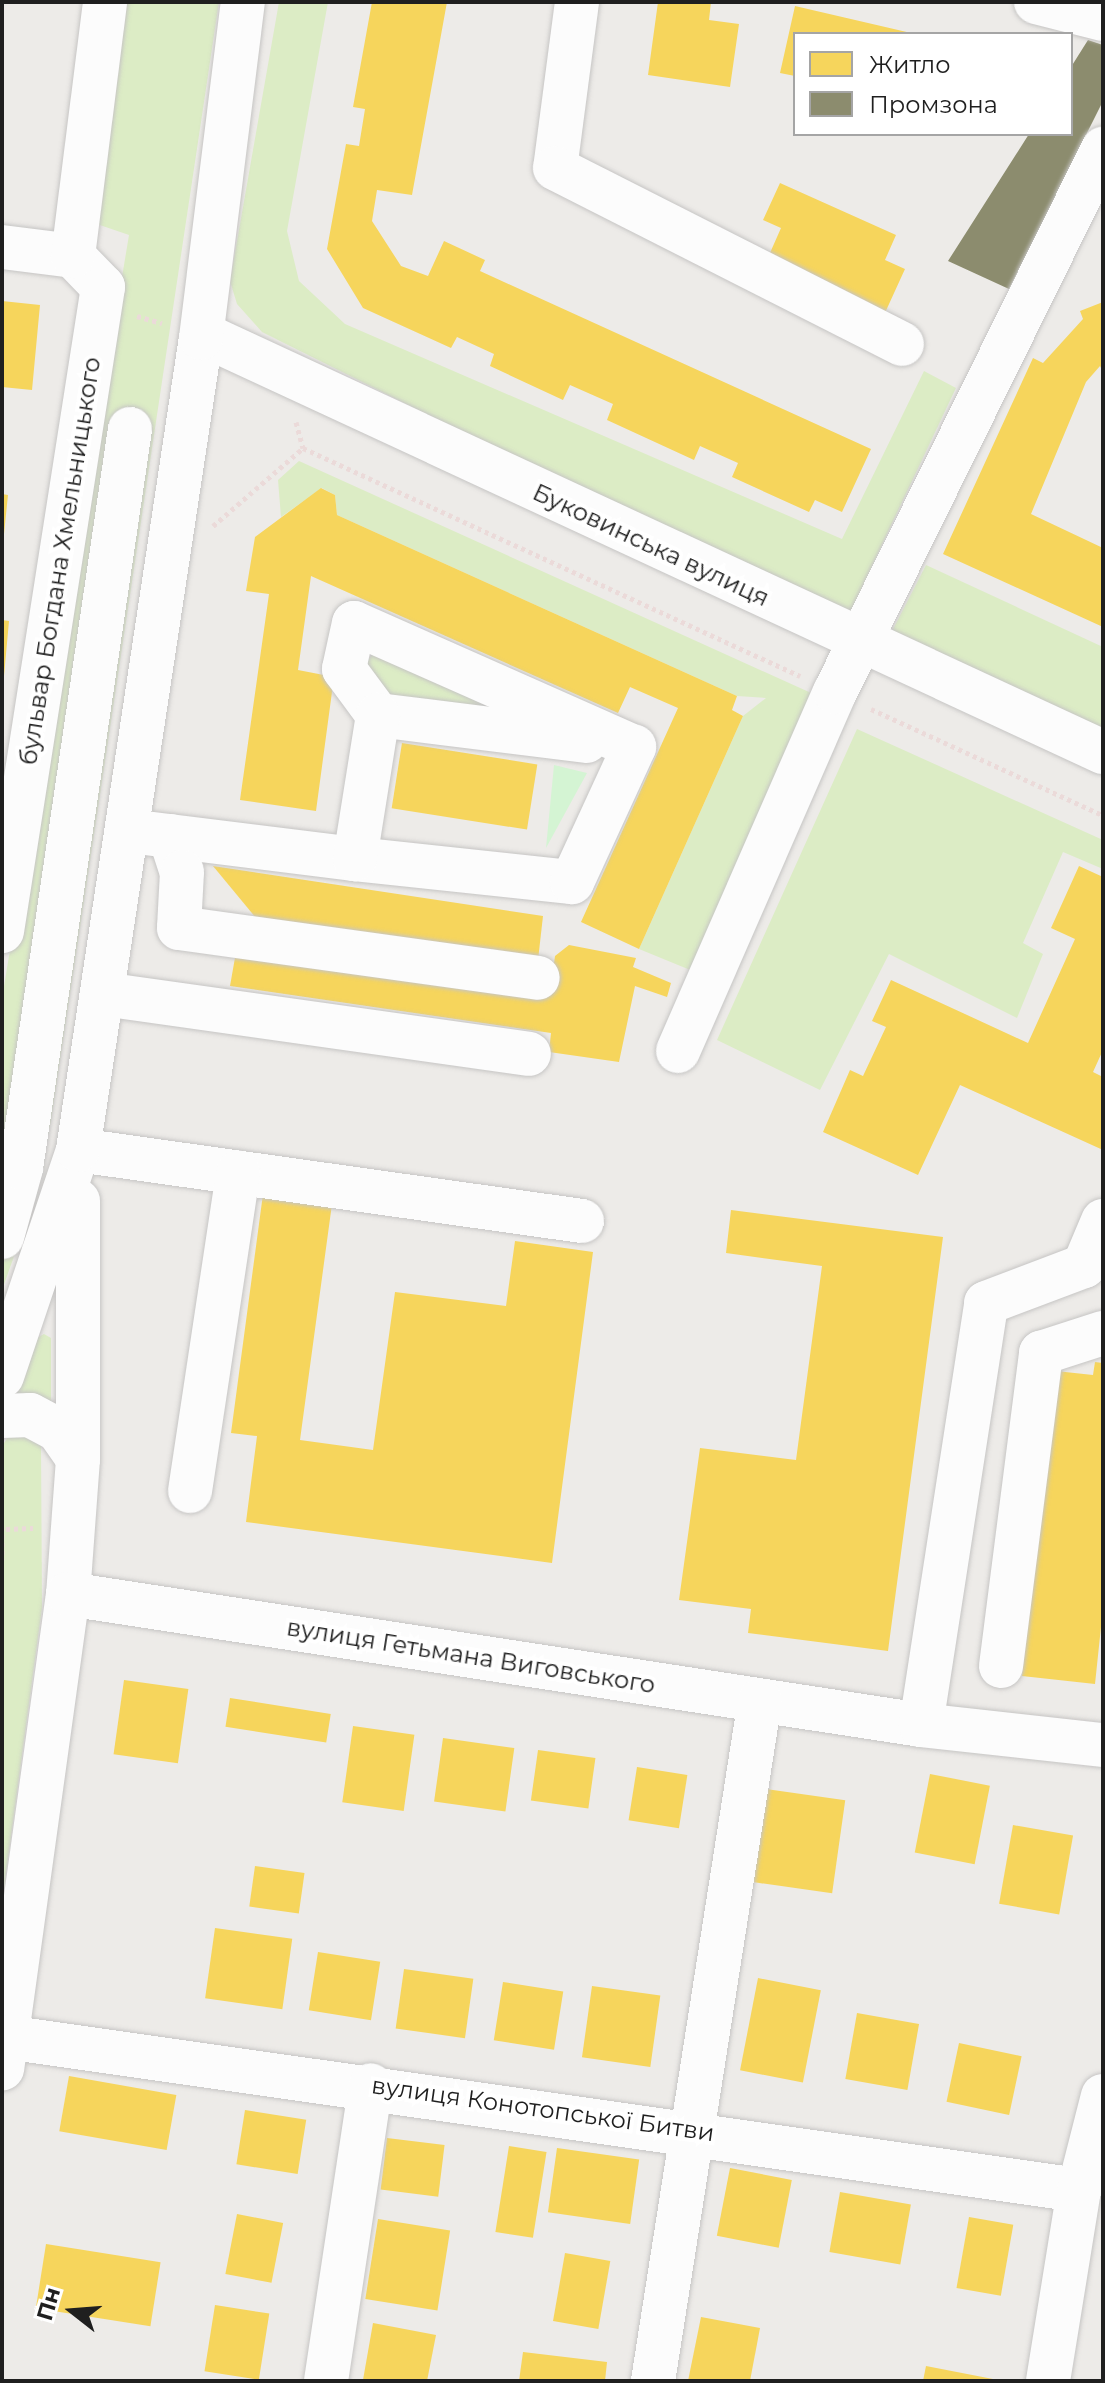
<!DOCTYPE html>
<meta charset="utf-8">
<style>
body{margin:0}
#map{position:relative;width:1105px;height:2383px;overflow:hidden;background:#edebe8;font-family:Montserrat,sans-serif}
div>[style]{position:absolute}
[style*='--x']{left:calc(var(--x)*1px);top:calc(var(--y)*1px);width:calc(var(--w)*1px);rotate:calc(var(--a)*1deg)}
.grass>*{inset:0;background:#dcecc5}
.park>*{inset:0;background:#d4f4d3}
.homes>*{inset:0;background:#f6d55c;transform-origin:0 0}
.industry>*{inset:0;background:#8c8c6e}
.path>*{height:5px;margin-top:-2.5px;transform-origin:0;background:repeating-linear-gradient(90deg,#ebdad9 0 4px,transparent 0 8px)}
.roads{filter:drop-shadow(0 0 2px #c6c5c4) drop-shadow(0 0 2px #c6c5c4)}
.minor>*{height:44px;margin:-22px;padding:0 22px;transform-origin:22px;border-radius:22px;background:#fcfcfc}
span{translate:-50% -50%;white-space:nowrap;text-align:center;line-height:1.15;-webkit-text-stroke:8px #fff;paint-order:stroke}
.street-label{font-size:24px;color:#1f1f1f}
.frame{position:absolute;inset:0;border:4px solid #1f1f1f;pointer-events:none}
.legend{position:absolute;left:793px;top:32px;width:280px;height:104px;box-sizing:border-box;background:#fff;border:2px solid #a5a5a5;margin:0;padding:10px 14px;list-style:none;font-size:24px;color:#1f1f1f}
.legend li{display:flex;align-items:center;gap:16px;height:40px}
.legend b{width:40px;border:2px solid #a5a5a5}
.north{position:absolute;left:32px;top:2271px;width:80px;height:80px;-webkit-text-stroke:6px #fff;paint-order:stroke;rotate:287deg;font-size:22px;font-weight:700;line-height:32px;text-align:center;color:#1f1f1f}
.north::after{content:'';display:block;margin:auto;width:28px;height:36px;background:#1f1f1f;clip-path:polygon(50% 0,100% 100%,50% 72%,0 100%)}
</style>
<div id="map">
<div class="grass">
<div style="clip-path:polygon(120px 2px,219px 2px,51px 1121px,32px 1206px,2px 1290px,2px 998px,129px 235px,91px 222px)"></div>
<div style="clip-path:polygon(279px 2px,328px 2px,287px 231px,299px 281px,345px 324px,842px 539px,924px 371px,956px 388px,845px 623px,262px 332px,237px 304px,230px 281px)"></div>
<div style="clip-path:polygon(299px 461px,820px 697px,700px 974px,639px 949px,743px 716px,766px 698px,737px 696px,337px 515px,335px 495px,322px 488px,281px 517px,278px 480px)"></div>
<div style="clip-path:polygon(926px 565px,1103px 647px,1103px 735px,889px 637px)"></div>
<div style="clip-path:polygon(373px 653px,518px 719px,386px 694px,363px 668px)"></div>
<div style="clip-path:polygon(857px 729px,1103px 840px,1103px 869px,1063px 852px,1023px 943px,1043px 954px,1017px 1018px,889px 954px,820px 1090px,717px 1040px)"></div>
<div style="clip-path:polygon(44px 1334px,51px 1338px,51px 1405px,16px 1396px,35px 1339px)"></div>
<div style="clip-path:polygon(8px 1437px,33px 1437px,41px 1446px,42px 1608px,2px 1903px,2px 1446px)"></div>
</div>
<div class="park">
<div style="clip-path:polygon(554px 765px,587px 773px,546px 848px)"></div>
</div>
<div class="homes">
<div style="clip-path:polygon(372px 2px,447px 2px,412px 195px,377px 190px,372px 221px,401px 266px,428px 276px,444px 241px,485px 260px,480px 271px,871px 449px,842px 512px,815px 500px,809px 512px,732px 477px,738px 463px,700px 446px,694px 460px,607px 420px,613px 404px,570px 385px,563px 400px,490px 366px,494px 354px,457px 337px,451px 348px,363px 308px,327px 249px,346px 144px,359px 146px,365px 109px,353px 107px)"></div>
<div style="clip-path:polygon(658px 2px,711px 2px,709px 20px,739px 24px,730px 87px,648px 75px)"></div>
<div style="clip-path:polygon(795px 6px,911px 33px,911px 34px,795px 34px,795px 76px,780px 73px)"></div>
<div style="clip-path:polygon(780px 183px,896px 235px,885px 260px,905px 269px,884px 315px,766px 262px,781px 228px,763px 220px)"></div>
<div style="clip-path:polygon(2px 301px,40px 305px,32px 390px,2px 387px)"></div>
<div style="clip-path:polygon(1103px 302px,1103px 372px,1100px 366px,1086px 382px,1031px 514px,1103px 548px,1103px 627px,943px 554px,1033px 358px,1043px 363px,1083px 319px,1080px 311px)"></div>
<div style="clip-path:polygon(321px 488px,335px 495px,337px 515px,737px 696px,732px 710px,743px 716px,639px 949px,581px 922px,678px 708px,630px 687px,618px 713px,311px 576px,298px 670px,334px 677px,316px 811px,240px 800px,269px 594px,246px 591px,255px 537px)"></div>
<div style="clip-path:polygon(2px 494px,8px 495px,4px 534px,2px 534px)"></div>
<div style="clip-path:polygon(2px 620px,9px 621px,4px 676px,2px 676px)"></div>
<div style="left:402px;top:743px;width:137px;height:66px;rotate:9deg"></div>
<div style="clip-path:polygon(213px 866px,543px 916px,538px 960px,256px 918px)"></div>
<div style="clip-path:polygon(1079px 866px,1103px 877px,1103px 1050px,1093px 1072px,1103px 1077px,1103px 1150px,960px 1085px,918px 1175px,823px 1132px,850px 1070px,863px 1076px,886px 1027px,872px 1021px,891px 980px,1028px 1043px,1075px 939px,1051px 928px)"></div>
<div style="clip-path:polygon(569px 945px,636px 958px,633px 967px,671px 983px,667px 997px,635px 986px,619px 1062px,549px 1052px,551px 1033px,230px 986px,236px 952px,549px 997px,555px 956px)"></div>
<div style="clip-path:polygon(263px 1194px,332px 1204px,300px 1440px,373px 1450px,395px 1292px,506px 1306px,515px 1241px,593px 1252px,552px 1563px,246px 1522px,257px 1436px,231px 1433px)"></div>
<div style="clip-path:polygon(731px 1210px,943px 1237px,888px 1651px,748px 1633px,751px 1609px,679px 1600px,700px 1448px,796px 1460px,822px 1266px,726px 1253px)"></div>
<div style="clip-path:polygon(1095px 1362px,1103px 1363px,1103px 1608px,1095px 1684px,1022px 1676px,1056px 1371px,1093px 1375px)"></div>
<div style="left:124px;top:1680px;width:65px;height:75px;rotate:8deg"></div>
<div style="left:230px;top:1698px;width:102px;height:29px;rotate:9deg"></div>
<div style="left:353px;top:1726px;width:62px;height:77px;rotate:8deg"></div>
<div style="left:443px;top:1738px;width:72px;height:64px;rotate:8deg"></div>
<div style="left:538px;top:1750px;width:58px;height:51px;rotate:8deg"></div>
<div style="left:637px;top:1767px;width:51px;height:54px;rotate:9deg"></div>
<div style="left:930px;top:1774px;width:61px;height:80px;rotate:11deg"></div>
<div style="left:766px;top:1789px;width:80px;height:94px;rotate:8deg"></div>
<div style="left:1013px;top:1825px;width:61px;height:80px;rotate:10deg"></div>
<div style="left:255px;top:1866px;width:50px;height:41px;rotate:8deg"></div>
<div style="left:215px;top:1928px;width:78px;height:71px;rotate:8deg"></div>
<div style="left:318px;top:1952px;width:63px;height:59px;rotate:9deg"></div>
<div style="left:404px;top:1969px;width:70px;height:60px;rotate:8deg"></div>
<div style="left:758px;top:1978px;width:64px;height:94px;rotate:11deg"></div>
<div style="left:503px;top:1982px;width:61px;height:59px;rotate:9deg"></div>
<div style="left:592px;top:1986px;width:69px;height:72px;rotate:8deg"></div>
<div style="left:857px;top:2013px;width:63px;height:67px;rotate:10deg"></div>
<div style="left:959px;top:2043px;width:64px;height:60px;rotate:12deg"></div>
<div style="left:69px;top:2076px;width:109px;height:56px;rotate:10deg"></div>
<div style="left:245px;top:2110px;width:62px;height:55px;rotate:9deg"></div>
<div style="left:387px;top:2138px;width:58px;height:52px;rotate:7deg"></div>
<div style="left:509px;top:2146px;width:38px;height:87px;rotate:9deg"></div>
<div style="left:557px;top:2148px;width:83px;height:65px;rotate:8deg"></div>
<div style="left:730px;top:2168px;width:63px;height:69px;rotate:11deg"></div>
<div style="left:840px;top:2192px;width:72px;height:61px;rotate:10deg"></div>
<div style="left:237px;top:2214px;width:47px;height:61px;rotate:11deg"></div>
<div style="left:969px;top:2217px;width:45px;height:72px;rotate:10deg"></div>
<div style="left:378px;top:2219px;width:73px;height:81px;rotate:9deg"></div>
<div style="left:46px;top:2244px;width:116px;height:65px;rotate:9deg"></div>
<div style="left:565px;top:2253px;width:46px;height:69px;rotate:10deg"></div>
<div style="left:215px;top:2305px;width:55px;height:67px;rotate:9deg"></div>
<div style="clip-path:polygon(701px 2317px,760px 2328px,750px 2381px,688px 2381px)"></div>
<div style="clip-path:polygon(373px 2323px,436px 2335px,427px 2381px,363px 2380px)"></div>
<div style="clip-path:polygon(523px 2352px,607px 2362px,605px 2381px,519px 2381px)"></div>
<div style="clip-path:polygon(926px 2366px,998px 2380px,998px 2381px,923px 2381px)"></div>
</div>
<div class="industry">
<div style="clip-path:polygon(1088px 40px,1103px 45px,1103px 101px,1009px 289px,948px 261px,1029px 134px,1071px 134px,1071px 67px)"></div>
</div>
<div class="path">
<div style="--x:137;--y:316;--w:26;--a:16"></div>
<div style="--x:296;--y:422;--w:27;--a:75"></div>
<div style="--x:213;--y:526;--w:119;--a:-40.9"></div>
<div style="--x:303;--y:448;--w:547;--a:24.64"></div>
<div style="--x:871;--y:709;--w:255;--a:24.6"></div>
<div style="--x:2;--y:1527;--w:33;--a:90"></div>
<div style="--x:6;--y:1529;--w:27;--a:-2"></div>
</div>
<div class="roads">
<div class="minor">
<div style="--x:577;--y:2;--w:167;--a:97.5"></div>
<div style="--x:555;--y:168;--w:389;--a:26.9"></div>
<div style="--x:1036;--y:2;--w:69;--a:14.2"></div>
<div style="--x:2;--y:247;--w:72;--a:7.2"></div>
<div style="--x:73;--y:256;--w:43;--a:45.9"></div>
<div style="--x:103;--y:287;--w:652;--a:98.91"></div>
<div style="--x:73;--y:256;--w:256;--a:-82.8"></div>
<div style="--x:202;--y:334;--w:993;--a:24.89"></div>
<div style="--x:378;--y:715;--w:210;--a:7.1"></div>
<div style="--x:129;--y:831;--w:228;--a:7.1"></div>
<div style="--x:355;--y:859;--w:218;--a:6.1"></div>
<div style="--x:572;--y:882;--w:149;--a:-65.3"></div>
<div style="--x:634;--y:747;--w:306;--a:-156.1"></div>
<div style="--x:354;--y:623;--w:47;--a:102.3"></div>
<div style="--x:344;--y:669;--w:57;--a:53.5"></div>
<div style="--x:378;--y:715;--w:146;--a:99.1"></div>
<div style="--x:170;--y:836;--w:38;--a:72"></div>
<div style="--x:182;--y:872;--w:56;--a:93.1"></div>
<div style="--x:179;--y:928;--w:362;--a:7.9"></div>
<div style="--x:103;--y:994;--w:430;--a:8"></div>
<div style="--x:678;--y:1051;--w:392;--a:-66.4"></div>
<div style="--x:835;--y:692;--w:606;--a:-63.73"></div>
<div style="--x:78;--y:1150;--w:509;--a:8.02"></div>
<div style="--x:2;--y:1237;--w:72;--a:-74.6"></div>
<div style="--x:21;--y:1168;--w:747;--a:-81.61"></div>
<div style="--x:2;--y:1376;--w:238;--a:-71.4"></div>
<div style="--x:78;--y:1150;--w:821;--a:-81.39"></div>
<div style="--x:201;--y:338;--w:339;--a:-82.9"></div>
<div style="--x:2;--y:1416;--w:28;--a:-2"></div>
<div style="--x:30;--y:1415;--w:32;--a:28"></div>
<div style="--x:58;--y:1430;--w:35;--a:55"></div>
<div style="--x:78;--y:1459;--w:135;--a:94.2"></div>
<div style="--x:68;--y:1594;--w:479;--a:97.9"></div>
<div style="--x:78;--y:1459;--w:258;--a:-90"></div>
<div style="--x:190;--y:1491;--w:322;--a:-81.4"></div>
<div style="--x:68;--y:1594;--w:863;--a:8.73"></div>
<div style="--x:921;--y:1725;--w:183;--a:6.3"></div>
<div style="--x:1001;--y:1666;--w:316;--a:-82.7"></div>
<div style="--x:1041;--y:1353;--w:65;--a:-17.9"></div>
<div style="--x:921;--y:1725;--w:427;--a:-81.2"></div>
<div style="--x:986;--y:1303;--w:105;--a:-20.7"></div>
<div style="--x:1084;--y:1266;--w:49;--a:-67.1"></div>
<div style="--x:6;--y:2037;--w:1084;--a:8.12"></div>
<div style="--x:326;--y:2381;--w:299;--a:-81.4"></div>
<div style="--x:653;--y:2381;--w:689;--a:-81.07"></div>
<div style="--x:1048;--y:2381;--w:193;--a:-80.8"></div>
<div style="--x:1079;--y:2190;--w:97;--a:-75.7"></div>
</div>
</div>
<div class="street-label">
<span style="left:651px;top:545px;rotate:25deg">Буковинська вулиця</span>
<span style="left:60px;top:561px;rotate:-81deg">бульвар Богдана Хмельницького</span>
<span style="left:471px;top:1656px;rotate:9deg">вулиця Гетьмана Виговського</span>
<span style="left:543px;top:2109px;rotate:8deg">вулиця Конотопської Битви</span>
</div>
<div class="frame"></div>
<ul class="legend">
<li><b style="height:22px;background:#f6d55c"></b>Житло</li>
<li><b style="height:22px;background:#8c8c6e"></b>Промзона</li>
</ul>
<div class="north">Пн</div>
</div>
